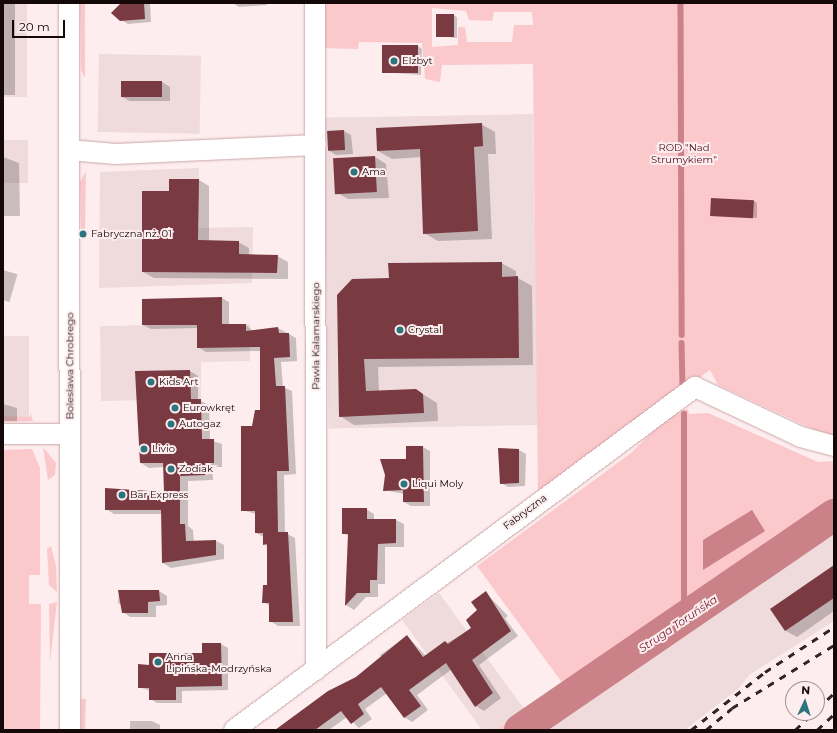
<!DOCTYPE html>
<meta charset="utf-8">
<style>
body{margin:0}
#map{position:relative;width:837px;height:733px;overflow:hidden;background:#fdedee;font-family:Montserrat,sans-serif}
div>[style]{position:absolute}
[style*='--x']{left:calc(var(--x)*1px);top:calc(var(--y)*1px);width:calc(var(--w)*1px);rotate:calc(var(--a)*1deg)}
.built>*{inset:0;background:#efdbdc;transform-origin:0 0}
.green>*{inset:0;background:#fbc8cb}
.water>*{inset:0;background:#ca8288}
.shadow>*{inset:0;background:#0003;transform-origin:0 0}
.stream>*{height:5.5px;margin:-2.75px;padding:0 2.75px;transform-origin:2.75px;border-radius:2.75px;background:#ca8288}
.river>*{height:32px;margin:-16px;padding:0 16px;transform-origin:16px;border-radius:16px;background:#ca8288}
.building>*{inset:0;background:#7a3a42;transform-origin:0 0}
.roads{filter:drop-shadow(0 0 1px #cca6a8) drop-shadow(0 0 1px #cca6a8)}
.minor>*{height:20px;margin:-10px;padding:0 10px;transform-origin:10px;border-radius:10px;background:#fff}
.rail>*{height:3px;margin-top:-1.5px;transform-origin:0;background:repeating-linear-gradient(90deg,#312425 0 7px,transparent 0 14px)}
.dots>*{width:11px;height:11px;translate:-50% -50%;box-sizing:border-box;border:2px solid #fdedee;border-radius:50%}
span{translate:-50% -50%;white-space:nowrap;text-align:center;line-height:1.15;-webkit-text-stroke:4px #fdedee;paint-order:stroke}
.poi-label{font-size:10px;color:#150809}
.left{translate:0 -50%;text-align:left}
.park-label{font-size:10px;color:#4f0e1b}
.street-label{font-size:10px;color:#150809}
.water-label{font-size:11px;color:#711a2c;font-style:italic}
.frame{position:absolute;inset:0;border:4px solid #150809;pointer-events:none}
.north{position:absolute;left:785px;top:681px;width:40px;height:40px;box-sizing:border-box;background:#fdedee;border:1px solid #a09192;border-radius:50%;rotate:4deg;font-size:11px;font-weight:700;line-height:16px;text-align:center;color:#150809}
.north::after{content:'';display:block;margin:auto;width:14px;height:18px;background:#2c757c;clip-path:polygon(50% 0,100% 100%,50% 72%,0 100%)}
.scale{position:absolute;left:12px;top:20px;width:53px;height:18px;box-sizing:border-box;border:2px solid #150809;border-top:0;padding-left:5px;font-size:12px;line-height:14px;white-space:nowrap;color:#150809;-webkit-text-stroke:3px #fdedee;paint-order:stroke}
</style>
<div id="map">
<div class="built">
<div style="left:3px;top:3px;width:24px;height:94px"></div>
<div style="left:99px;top:54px;width:102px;height:78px;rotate:1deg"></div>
<div style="left:533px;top:114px;width:311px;height:210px;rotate:89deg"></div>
<div style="left:3px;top:140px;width:25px;height:43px"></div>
<div style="clip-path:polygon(199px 168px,198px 228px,253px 227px,252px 283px,99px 288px,100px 172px)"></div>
<div style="clip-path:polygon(250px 324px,250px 361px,201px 362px,201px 399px,101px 401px,100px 326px)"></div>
<div style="left:3px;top:336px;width:26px;height:81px"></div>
<div style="clip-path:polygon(834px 528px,834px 621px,749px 675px,739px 688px,685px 730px,546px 730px)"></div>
<div style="clip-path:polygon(439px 593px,525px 710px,496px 730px,482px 730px,402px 620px)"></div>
</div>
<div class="green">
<div style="clip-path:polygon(80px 3px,85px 3px,85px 78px,81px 70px)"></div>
<div style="clip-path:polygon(evenodd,323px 3px,834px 3px,834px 439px,718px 385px,710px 370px,538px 494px,533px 64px,442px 65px,440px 82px,425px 79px,422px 43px,359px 42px,358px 49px,321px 48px,323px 3px,432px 8px,466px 11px,469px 20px,492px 21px,494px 12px,532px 12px,533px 25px,514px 25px,512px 42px,467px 42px,465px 27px,458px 27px,458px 45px,432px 47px,432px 8px)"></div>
<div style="clip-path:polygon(86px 171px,85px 231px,81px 228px,80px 182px)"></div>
<div style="clip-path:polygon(688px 409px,689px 414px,708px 413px,818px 462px,834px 461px,834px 528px,546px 730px,496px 730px,563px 684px,477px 566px,631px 453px,664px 420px)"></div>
<div style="clip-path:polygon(30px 412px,33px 421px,3px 422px,3px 416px,30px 417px)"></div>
<div style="clip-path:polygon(43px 447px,56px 463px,55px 475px,48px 480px)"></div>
<div style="clip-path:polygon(32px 449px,40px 468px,40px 575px,29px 575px,29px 604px,41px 604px,40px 730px,3px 730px,3px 450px)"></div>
<div style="clip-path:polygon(51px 546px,56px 566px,57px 592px,49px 585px,47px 549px)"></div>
<div style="clip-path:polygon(57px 602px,50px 662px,49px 604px)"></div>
<div style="clip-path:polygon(81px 699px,86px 699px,85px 730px,81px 730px)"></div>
</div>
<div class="water">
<div style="clip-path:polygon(752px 510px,765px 531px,703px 570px,703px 540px)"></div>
</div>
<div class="shadow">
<div style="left:3px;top:3px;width:12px;height:92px"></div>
<div style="clip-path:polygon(121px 3px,150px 3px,151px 22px,128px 24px,121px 20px)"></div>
<div style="clip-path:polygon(233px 3px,267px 3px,267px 5px,239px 7px)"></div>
<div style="clip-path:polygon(453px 15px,457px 17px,457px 38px,437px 36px)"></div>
<div style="clip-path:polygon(418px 46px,422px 49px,421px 75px,382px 72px)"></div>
<div style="clip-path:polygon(162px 82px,170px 87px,170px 101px,130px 101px,122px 97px)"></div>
<div style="clip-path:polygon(481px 124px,495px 132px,496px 154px,488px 154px,492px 239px,438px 241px,424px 233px,421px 157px,392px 159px,378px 151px)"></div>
<div style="clip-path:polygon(344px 131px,351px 135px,353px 154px,336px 155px,328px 150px)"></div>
<div style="clip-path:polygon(3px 157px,19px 163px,20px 216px,3px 216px)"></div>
<div style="clip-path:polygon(375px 157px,386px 164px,389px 198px,348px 199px,336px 192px)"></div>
<div style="clip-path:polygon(199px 180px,209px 186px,209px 241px,238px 242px,249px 248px,249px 255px,277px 256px,288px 262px,288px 279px,154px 278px,143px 272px)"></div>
<div style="clip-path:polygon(754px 201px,757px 203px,757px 218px,712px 215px)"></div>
<div style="clip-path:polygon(501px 263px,516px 271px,516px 277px,532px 286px,533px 365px,378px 367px,379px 392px,416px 390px,437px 403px,438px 421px,354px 425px,340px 416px,390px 279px)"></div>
<div style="left:3px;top:270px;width:15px;height:29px;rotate:16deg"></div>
<div style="clip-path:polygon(222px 298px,229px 302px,229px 325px,246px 325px,253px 331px,278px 328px,296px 338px,297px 361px,281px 362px,283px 387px,292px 391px,296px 474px,284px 475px,285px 533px,295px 538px,300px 626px,278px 626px,270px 621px,270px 606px,263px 602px,268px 586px,268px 547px,264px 544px,264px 537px,256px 533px,256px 514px,242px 510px,242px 427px,253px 427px,261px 411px,261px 351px,206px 352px,198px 347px,198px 328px,151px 329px,143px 325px)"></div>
<div style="clip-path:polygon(190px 371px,198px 376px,198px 400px,209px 405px,210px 440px,222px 444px,222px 467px,212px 467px,213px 480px,188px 481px,188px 526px,193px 530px,194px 542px,216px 541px,224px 545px,224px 559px,171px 568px,163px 563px,162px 514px,114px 514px,106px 509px,165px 493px,164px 467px,149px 468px,141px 463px)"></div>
<div style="clip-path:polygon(3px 404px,17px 408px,17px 421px,3px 421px)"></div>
<div style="clip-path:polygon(423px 447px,430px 451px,430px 506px,411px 506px,404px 502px,404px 494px,384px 490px,386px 475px)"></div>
<div style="clip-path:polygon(519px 450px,526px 454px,525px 486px,508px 487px,501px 483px)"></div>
<div style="clip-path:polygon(366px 509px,374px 514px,374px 520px,396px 520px,404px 524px,404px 547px,385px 547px,385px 584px,378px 584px,378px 597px,366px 597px,354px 610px,346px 605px,349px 536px,343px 533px)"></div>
<div style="clip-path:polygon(834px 569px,834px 611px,797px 637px,786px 631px,771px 609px)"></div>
<div style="clip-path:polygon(119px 591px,159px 591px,167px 596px,167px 605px,156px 606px,156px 617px,130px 617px,123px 612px,123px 606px,118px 603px)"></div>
<div style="clip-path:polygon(486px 593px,508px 616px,505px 618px,518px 636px,479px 665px,501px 698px,484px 711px,476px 706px,452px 669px,417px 695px,428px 710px,412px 722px,404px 717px,387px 693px,365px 709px,372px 719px,359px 728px,347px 717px,329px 730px,275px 730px,383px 659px,380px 655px,407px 636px,426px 656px,472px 628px)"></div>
<div style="clip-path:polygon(221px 644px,228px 648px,228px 690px,182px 691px,182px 703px,157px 703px,150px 699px,150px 691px,139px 687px,150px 666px,203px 654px)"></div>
<div style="clip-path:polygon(130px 721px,152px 721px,160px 725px,160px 730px,130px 730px)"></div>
</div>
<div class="stream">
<div style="--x:681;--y:3;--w:332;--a:89.8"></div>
<div style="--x:682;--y:343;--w:43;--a:88.7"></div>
<div style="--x:684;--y:621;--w:207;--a:-90"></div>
</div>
<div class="river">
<div style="--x:520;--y:730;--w:381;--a:-34.4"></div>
</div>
<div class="building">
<div style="clip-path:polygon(121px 3px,144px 3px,145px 19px,120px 21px,111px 13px)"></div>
<div style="left:436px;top:14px;width:18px;height:23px"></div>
<div style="left:382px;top:45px;width:36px;height:28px"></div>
<div style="left:162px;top:81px;width:16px;height:41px;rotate:90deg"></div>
<div style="clip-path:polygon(482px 123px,483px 146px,474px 147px,478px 231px,423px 234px,420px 149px,377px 151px,376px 128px)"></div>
<div style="left:344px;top:130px;width:20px;height:17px;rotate:87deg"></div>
<div style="left:375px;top:156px;width:36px;height:42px;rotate:87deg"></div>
<div style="clip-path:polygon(169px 179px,199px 179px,198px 240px,239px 241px,239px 254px,278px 255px,277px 273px,142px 272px,142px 191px,169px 191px)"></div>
<div style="left:711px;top:198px;width:43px;height:18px;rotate:3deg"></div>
<div style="clip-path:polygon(502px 262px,502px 277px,518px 276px,519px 358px,364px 359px,366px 391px,416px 389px,423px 394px,424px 413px,339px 417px,337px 295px,352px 279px,389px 278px,388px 263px)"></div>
<div style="clip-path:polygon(222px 297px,222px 324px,246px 324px,246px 331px,278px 327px,279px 333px,289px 333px,290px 357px,274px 358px,276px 386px,285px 386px,289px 471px,277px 471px,278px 532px,288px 532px,293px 622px,269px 622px,269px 603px,262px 603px,263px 585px,267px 585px,267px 544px,263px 545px,263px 533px,255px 533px,255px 511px,241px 511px,241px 426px,252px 426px,255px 410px,260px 410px,260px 347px,197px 348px,197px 325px,142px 325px,142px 299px)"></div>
<div style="clip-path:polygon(190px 370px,191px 399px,201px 399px,202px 439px,214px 439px,214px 463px,205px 463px,205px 475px,180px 476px,180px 524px,185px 524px,186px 541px,216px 540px,216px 555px,162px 563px,161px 510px,105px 510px,105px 488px,164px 492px,163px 463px,140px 463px,135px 371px)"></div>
<div style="clip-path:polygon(406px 446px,423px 446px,424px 502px,403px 502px,403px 490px,383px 491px,385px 475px,380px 459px,406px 459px)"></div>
<div style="clip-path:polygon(498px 448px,519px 449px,519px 483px,500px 484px)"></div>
<div style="clip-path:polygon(342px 508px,367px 508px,367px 519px,396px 519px,396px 543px,378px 544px,377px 580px,370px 580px,370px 593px,357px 593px,345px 606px,348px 534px,342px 534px)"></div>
<div style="clip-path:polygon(834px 565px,834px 598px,785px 631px,770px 609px)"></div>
<div style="clip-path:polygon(118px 590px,159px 590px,160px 601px,148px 602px,148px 613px,122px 613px)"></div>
<div style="clip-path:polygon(486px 591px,511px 631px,472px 660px,493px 693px,475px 707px,446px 663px,409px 690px,421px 706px,404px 718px,381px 687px,358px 704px,364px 714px,351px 724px,341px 711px,315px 730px,275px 730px,328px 691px,356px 677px,407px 635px,423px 657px,445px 641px,448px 644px,471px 628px,466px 620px,477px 610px,471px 602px)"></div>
<div style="clip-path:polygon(202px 643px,221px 643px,222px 686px,176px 687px,176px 700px,149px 700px,149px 688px,138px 688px,138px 664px,149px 665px,149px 653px,202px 653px)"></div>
</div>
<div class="roads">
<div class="minor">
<div style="--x:69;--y:3;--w:727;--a:89.92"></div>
<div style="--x:315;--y:3;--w:667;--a:89.91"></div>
<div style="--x:69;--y:150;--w:47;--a:4.9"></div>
<div style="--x:116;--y:154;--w:200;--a:-2.6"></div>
<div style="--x:3;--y:434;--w:67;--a:0"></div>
<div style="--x:234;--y:730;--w:575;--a:-36.65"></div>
<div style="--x:695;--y:387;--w:117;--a:25.3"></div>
<div style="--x:801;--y:437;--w:34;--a:15"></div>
</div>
</div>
<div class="rail">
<div style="--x:817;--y:709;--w:23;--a:-43"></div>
<div style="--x:691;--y:730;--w:94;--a:-38.1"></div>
<div style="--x:765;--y:672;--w:82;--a:-33.1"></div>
<div style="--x:706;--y:730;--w:34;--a:-40"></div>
<div style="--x:732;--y:708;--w:120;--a:-31.7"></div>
<div style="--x:795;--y:730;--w:25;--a:-43"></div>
<div style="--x:817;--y:730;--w:23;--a:-43"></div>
</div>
<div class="dots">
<div style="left:394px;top:61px;background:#2c757c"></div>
<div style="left:354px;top:172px;background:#2c757c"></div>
<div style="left:83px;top:234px;background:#2c757c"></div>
<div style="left:400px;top:330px;background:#2c757c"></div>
<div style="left:151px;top:382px;background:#2c757c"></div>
<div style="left:175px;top:408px;background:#2c757c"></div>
<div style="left:171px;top:424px;background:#2c757c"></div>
<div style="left:144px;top:449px;background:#2c757c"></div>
<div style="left:171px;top:469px;background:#2c757c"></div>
<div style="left:404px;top:484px;background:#2c757c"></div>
<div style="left:122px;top:495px;background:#2c757c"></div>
<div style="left:158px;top:662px;background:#2c757c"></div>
</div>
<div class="poi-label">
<span class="left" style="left:402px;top:61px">Elzbyt</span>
<span class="left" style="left:362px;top:172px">Ama</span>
<span class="left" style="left:91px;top:234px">Fabryczna nż. 01</span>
<span class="left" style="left:408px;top:330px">Crystal</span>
<span class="left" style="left:159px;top:382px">Kids Art</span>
<span class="left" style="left:183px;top:408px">Eurowkręt</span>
<span class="left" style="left:179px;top:424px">Autogaz</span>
<span class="left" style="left:152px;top:449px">Livio</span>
<span class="left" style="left:179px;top:469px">Zodiak</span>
<span class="left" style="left:412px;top:484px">Liqui Moly</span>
<span class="left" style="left:130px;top:495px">Bar Express</span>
<span class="left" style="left:166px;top:662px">Anna<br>Lipińska-Modrzyńska</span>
</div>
<div class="park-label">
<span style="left:684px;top:153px">ROD "Nad<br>Strumykiem"</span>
</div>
<div class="street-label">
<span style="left:316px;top:336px;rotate:-90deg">Pawła Kałamarskiego</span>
<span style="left:70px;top:366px;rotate:-90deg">Bolesława Chrobrego</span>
<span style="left:525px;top:512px;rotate:-37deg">Fabryczna</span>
</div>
<div class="water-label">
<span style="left:678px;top:624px;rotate:-34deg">Struga Toruńska</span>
</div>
<div class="frame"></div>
<div class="north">N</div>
<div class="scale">20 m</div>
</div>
